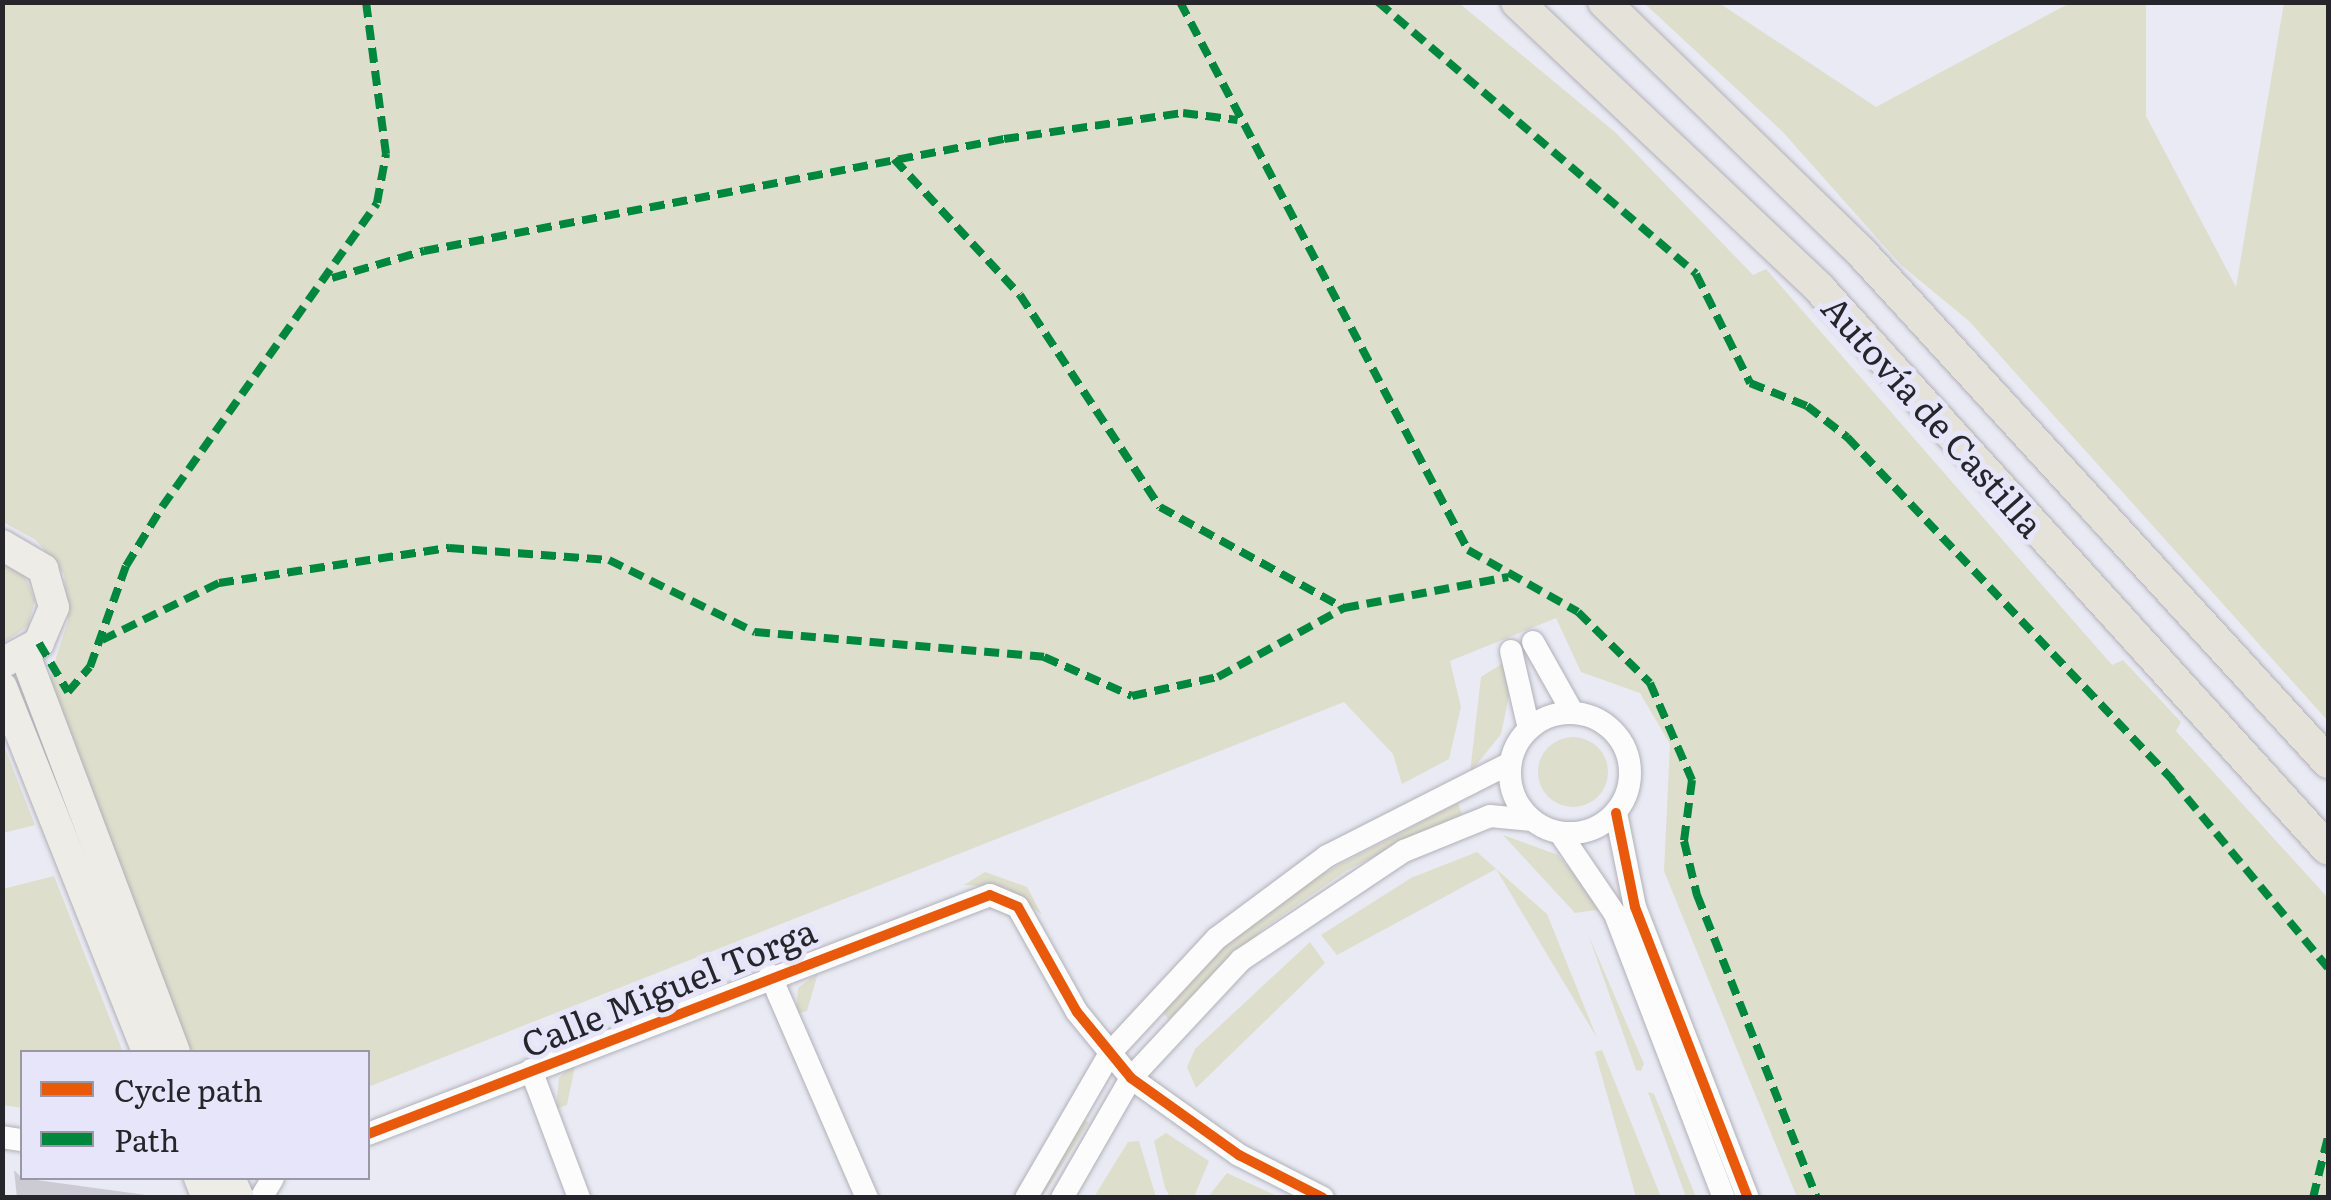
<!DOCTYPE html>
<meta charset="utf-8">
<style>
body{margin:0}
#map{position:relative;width:2331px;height:1200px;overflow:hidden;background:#eaeaf4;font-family:Literata,serif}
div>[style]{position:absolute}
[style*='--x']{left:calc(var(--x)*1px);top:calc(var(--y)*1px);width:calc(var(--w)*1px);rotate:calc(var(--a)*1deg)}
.green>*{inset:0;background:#dddecc;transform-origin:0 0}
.round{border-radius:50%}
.building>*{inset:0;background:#cccbd4}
.roads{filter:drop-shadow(0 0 2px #b1b0b8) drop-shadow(0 0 2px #b1b0b8)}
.minor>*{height:22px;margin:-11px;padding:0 11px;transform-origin:11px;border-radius:11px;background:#fcfcfd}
.minor>.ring{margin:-11px;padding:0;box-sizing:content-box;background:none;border:22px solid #fcfcfd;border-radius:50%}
.major>*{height:30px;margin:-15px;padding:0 15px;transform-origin:15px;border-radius:15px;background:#eeece7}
.highway>*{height:32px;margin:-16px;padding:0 16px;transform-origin:16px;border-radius:16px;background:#e5e2da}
.quiet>*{height:8px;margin-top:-4px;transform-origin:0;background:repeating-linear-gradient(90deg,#00873e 0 15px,transparent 0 23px)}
.cycleway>*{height:10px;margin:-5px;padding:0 5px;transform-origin:5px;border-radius:5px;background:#e8590c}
span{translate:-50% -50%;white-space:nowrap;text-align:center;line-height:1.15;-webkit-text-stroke:10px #e7e5f9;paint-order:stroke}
.street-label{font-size:35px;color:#26252c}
.frame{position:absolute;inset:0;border:5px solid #26252c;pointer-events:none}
.legend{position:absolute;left:20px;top:1050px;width:350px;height:130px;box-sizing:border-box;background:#e7e5f9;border:2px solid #9a98a7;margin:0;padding:12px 18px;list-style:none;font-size:30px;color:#26252c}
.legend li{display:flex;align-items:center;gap:20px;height:50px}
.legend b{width:50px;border:2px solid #9a98a7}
</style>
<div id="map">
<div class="green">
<div style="clip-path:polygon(2px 3px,1459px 3px,1616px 133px,1753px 275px,1766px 269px,2112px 665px,2123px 660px,2181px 722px,2176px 731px,2328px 898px,2328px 1197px,1797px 1197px,1664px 871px,1670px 744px,1640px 693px,1581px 672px,1556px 618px,1450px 661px,1461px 707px,1449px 759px,1402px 784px,1393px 754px,1344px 702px,368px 1087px,368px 1052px,190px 1052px,47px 687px,68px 620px,64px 574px,36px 540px,3px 522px)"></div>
<div style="clip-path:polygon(1644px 3px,1719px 3px,1876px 107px,2070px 3px,2146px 3px,2146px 116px,2236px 287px,2284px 3px,2328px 3px,2328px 721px,1969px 321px,1901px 265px,1782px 131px)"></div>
<div style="clip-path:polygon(2px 564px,24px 574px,35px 600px,28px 626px,3px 643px)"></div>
<div style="clip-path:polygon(1503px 663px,1510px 691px,1501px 734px,1470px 773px,1481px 677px)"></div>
<div class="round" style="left:1538px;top:737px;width:70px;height:70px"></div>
<div style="clip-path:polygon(2px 741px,35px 825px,3px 833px,2px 833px)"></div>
<div style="clip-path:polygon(1458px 803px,1462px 814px,1349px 869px,1264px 928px,1169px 1019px,1161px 1011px,1226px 944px,1316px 877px)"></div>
<div style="clip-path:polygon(1503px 835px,1558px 855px,1603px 909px,1575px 913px)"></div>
<div style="clip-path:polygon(1477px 852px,1547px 914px,1597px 1038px,1496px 869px,1337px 955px,1321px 935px,1411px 878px)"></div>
<div style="clip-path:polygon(985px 872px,1027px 887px,1042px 915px,1006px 888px,964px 885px)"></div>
<div style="clip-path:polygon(54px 876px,123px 1052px,22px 1052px,22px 1108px,3px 1105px,3px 889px)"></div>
<div style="clip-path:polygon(1588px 934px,1644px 1064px,1641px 1071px,1636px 1070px)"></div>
<div style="clip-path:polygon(1310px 942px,1325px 963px,1196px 1088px,1187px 1067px,1195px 1049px)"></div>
<div style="clip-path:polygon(818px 973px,807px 1011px,796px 1014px,798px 988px)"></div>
<div style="clip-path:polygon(1602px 1050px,1661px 1197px,1636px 1197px,1595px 1052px)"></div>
<div style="clip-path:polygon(576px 1061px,567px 1105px,556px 1109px,559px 1078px)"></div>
<div style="clip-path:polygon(1648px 1092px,1654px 1094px,1696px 1197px,1686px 1197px)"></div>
<div style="left:1081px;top:1118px;width:9px;height:90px;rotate:32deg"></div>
<div style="clip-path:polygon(1166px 1133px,1209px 1161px,1194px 1197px,1170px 1197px,1165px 1188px,1154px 1141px)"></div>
<div style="clip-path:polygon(1139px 1141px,1156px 1197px,1094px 1197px,1128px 1142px)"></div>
<div style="clip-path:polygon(1227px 1173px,1279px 1197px,1208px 1197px)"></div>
</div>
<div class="building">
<div style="clip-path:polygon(14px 1170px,22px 1178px,168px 1198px,17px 1198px)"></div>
</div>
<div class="roads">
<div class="minor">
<div style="--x:1533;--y:642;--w:81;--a:60.6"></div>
<div style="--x:1511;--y:651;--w:80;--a:77"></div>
<div class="ring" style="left:1510px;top:713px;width:98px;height:98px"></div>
<div style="--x:1616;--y:813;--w:96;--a:78.6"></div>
<div style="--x:1635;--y:907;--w:312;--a:68.8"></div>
<div style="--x:1560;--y:833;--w:98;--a:55.8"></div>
<div style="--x:1615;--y:914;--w:304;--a:69"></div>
<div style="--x:770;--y:975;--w:243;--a:66.5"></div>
<div style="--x:531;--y:1070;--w:137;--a:69.4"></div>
<div style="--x:368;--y:1134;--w:666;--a:-21.02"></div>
<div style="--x:990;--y:895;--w:30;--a:23"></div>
<div style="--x:1018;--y:907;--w:120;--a:60.7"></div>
<div style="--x:1077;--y:1012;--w:85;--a:50.7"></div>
<div style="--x:1131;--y:1078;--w:133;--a:35.5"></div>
<div style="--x:1239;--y:1155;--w:94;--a:27.1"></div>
<div style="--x:2;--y:1137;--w:20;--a:9"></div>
<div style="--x:261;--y:1198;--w:23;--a:-59"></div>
<div style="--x:1026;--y:1198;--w:168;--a:-59.9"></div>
<div style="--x:1110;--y:1053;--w:157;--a:-47.1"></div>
<div style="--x:1217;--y:938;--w:137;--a:-36.7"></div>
<div style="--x:1327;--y:856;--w:205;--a:-26.9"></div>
<div style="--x:1062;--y:1198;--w:138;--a:-60.1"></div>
<div style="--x:1131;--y:1078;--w:161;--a:-47"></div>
<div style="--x:1241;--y:960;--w:196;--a:-33.8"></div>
<div style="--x:1404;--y:851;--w:93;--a:-22.1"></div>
<div style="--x:1490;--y:816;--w:42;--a:5.4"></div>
</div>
<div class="major">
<div style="--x:2;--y:545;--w:48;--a:30.3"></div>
<div style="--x:43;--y:569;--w:40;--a:74"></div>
<div style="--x:54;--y:607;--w:39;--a:113"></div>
<div style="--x:39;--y:643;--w:42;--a:151.6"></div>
<div style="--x:25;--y:655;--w:424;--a:69.3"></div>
<div style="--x:2;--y:687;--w:393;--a:68.3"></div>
<div style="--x:199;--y:1178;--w:22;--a:68"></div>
<div style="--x:230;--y:1178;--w:22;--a:66"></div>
</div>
<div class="highway">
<div style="--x:1517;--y:2;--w:416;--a:43.4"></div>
<div style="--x:1819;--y:288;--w:757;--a:47.78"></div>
<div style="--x:1604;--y:2;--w:359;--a:44.2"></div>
<div style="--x:1861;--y:252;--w:692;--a:47.52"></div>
</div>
</div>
<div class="quiet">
<div style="--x:1180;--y:2;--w:619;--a:62.28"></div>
<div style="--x:1468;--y:550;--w:126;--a:29.4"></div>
<div style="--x:1578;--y:612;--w:101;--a:44.6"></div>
<div style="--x:1650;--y:683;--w:106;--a:66.6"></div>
<div style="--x:1692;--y:780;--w:62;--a:97.5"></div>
<div style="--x:1684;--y:841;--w:56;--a:76.5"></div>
<div style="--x:1697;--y:895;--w:326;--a:68.4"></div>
<div style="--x:1378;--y:2;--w:418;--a:40.5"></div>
<div style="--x:1696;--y:274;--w:122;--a:63.6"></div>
<div style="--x:1750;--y:383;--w:61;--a:22"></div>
<div style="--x:1807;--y:406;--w:51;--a:37.8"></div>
<div style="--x:1847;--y:437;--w:473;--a:46.5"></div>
<div style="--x:2172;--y:780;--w:244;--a:50.3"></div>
<div style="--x:894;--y:159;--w:185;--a:47.2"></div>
<div style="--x:1020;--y:295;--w:254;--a:56.6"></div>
<div style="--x:1160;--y:507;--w:210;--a:28.8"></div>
<div style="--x:332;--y:278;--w:96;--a:-16.4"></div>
<div style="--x:424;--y:251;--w:591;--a:-10.93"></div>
<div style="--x:1004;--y:139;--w:181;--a:-8.3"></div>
<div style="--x:1183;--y:113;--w:55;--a:7.3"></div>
<div style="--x:102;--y:640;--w:130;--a:-26"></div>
<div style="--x:219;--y:583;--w:233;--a:-8.7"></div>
<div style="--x:449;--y:548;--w:160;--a:4.3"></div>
<div style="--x:609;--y:560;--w:163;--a:26.3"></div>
<div style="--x:755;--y:632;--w:290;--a:4.9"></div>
<div style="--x:1044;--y:657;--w:96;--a:23.9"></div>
<div style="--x:1132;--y:696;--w:88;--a:-12.5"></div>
<div style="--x:1218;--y:677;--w:144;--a:-28.7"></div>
<div style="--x:1344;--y:608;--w:167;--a:-10.7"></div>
<div style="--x:39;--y:643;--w:57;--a:59.4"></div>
<div style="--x:68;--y:692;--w:33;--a:-49"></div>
<div style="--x:90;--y:667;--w:107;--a:-70.4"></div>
<div style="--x:126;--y:566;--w:69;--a:-58.6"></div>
<div style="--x:162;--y:507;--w:372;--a:-54.7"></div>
<div style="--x:377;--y:203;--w:50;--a:-79.6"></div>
<div style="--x:386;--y:154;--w:153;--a:-97.5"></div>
<div style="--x:2313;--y:1198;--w:63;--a:-76.2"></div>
</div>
<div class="cycleway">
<div style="--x:1616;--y:813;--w:96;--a:78.6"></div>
<div style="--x:1635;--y:907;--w:312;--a:68.8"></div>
<div style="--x:368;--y:1134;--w:666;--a:-21.02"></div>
<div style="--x:990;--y:895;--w:30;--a:23"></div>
<div style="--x:1018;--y:907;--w:120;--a:60.7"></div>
<div style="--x:1077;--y:1012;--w:85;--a:50.7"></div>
<div style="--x:1131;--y:1078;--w:133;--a:35.5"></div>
<div style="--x:1239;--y:1155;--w:94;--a:27.1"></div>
</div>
<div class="street-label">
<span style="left:1934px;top:415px;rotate:48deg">Autovía de Castilla</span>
<span style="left:668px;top:986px;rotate:-22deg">Calle Miguel Torga</span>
</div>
<div class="frame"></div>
<ul class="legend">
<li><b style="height:12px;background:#e8590c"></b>Cycle path</li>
<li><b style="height:12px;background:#00873e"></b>Path</li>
</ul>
</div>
